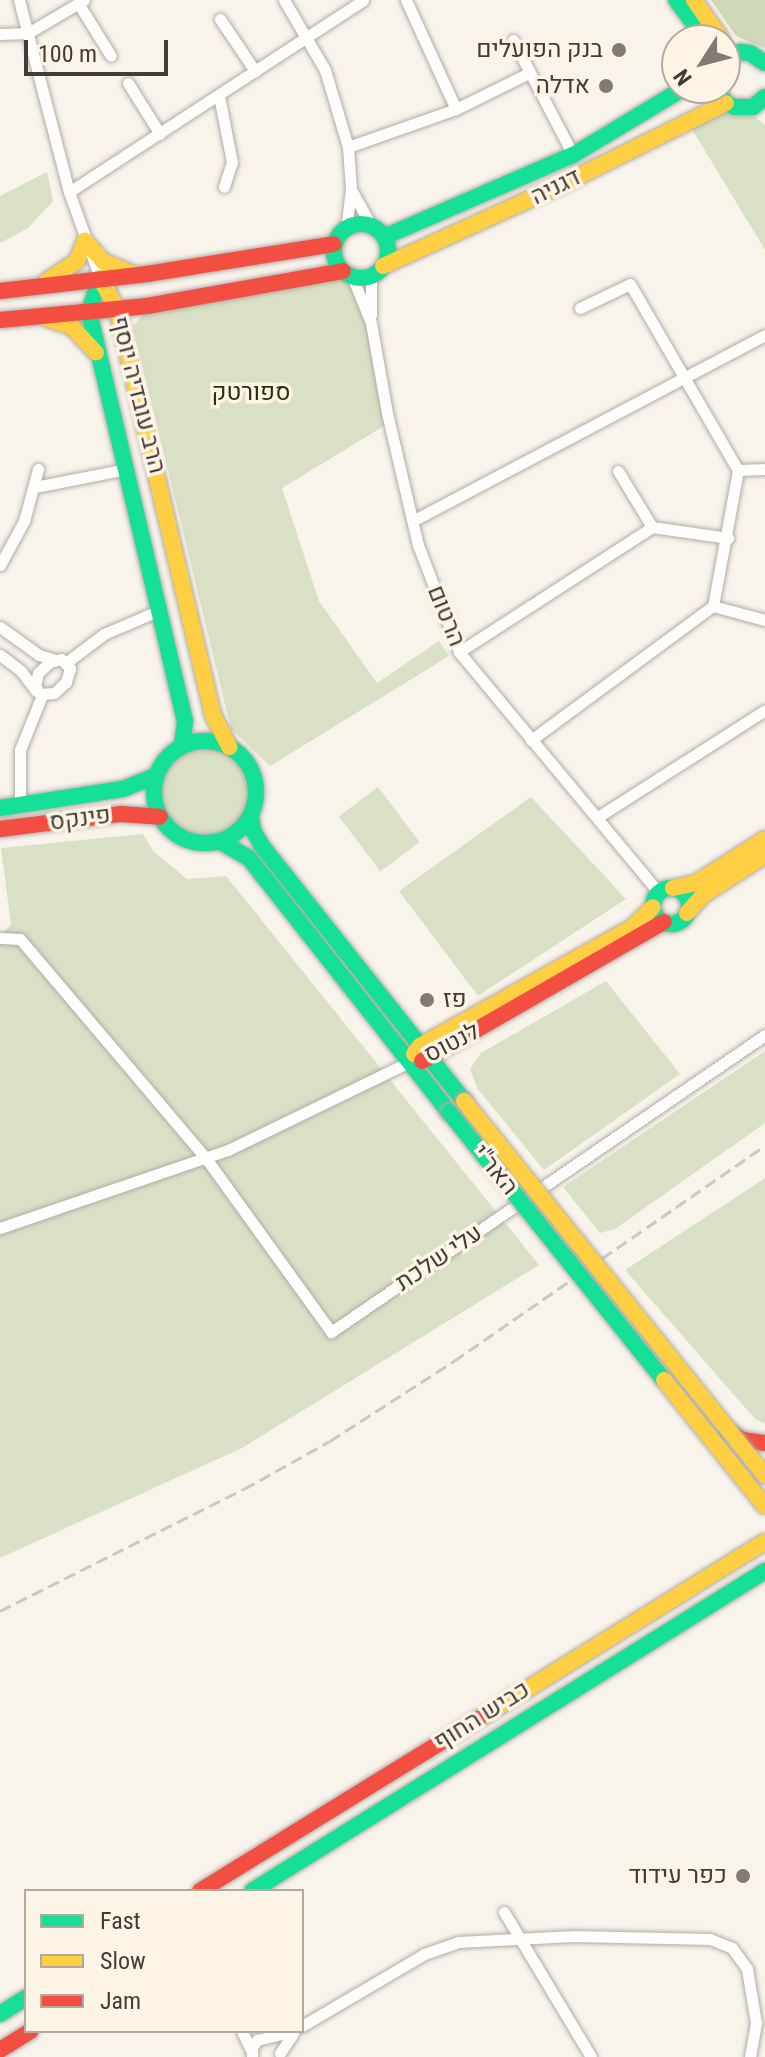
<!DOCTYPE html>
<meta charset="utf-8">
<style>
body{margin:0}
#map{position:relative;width:765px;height:2057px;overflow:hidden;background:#f8f3eb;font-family:"Roboto Condensed",Heebo,sans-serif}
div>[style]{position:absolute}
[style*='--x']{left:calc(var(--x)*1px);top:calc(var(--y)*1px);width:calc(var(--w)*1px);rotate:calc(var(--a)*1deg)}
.green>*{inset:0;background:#dae0c5;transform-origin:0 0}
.round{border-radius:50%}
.forest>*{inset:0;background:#cfd8b8}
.roads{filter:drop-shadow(0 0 2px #b0aca6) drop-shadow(0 0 2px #b0aca6)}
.street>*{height:11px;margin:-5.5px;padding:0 5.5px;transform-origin:5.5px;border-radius:5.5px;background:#fefdfc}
.fast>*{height:16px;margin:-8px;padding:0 8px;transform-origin:8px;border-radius:8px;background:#16e098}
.fast>.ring{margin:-8px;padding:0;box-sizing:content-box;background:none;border:16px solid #16e098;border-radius:50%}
.slow>*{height:16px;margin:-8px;padding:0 8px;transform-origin:8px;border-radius:8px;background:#ffcf43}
.jam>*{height:16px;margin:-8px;padding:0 8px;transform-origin:8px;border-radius:8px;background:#f24e42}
.rail>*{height:3px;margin-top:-1.5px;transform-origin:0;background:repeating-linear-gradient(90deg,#c8c8c6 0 12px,transparent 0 18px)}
.bridges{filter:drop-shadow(0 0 2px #b0aca6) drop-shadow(0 0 2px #b0aca6)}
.fast-bridge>*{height:16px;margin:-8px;padding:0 8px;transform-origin:8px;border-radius:8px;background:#16e098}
.slow-bridge>*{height:16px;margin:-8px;padding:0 8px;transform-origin:8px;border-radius:8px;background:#ffcf43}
.dots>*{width:22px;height:22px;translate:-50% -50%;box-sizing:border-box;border:4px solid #fef4e5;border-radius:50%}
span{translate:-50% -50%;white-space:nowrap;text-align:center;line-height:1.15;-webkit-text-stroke:7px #fef4e5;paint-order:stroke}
.poi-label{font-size:24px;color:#403c36}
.right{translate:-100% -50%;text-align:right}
.left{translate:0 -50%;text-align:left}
.street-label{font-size:24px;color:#403c36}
.park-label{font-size:24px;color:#27320c}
.legend{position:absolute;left:24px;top:1889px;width:280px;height:144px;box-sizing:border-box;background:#fef4e5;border:2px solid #b2aa9f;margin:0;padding:10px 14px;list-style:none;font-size:24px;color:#403c36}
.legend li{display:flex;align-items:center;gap:16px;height:40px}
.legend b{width:40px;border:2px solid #b2aa9f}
.north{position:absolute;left:661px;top:24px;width:80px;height:80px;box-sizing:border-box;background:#fef4e5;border:2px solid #b2aa9f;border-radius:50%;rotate:234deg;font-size:22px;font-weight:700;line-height:32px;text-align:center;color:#403c36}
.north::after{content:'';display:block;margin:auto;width:28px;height:36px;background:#807c75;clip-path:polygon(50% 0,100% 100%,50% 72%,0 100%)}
.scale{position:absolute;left:24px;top:40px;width:144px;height:36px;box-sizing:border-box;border:4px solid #403c36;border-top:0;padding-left:10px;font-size:24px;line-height:28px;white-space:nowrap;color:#403c36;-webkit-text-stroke:6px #fef4e5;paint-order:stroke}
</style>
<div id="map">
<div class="green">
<div style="clip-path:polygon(725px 109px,753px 115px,765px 125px,765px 250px,692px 129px)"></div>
<div style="clip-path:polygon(47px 172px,53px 201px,28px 228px,0 243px,0 196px)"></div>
<div style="clip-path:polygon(339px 276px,360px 288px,384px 426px,282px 488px,319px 601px,377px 683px,439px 641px,449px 656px,270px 766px,231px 729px,133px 326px,144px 314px)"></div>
<div class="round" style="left:160px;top:746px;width:92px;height:92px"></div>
<div style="left:378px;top:787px;width:69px;height:49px;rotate:53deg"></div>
<div style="clip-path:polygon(531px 797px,626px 899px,478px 996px,399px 891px)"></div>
<div style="clip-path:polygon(143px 834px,153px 851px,187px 879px,226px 876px,539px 1265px,242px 1448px,0 1558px,0 935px,11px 925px,1px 848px)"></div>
<div style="clip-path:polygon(606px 981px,680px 1074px,544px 1170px,477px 1088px,470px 1069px,481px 1053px)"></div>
<div style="clip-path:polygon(765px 1051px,765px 1123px,615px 1229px,600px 1233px,563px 1187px)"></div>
<div style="clip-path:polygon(765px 1178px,765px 1424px,755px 1419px,625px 1270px)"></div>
</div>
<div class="forest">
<div style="clip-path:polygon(711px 0,765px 0,765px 48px,736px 36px)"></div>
</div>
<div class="roads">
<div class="street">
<div style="--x:19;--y:0;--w:198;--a:75.4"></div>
<div style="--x:69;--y:192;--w:91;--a:70.2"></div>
<div style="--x:284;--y:0;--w:81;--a:59.6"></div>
<div style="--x:325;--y:70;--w:80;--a:73.4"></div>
<div style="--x:348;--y:147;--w:42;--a:85.9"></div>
<div style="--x:351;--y:189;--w:39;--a:97"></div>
<div style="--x:406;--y:0;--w:120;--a:65.4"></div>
<div style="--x:78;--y:3;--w:62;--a:58.1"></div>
<div style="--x:220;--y:19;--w:63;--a:56.1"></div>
<div style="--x:0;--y:34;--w:28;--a:-2"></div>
<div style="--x:28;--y:33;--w:65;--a:-30.5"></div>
<div style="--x:513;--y:40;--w:130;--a:62.4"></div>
<div style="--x:128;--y:83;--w:60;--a:57.9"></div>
<div style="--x:219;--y:96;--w:67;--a:78.9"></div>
<div style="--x:232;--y:162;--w:26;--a:108"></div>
<div style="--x:348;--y:147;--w:114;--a:-19.4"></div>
<div style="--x:456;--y:109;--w:81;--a:-26.3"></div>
<div style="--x:69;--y:192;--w:351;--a:-33.1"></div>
<div style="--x:353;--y:193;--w:38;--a:61"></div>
<div style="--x:352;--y:276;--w:51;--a:68"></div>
<div style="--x:371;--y:323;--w:91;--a:79.9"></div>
<div style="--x:387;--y:413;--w:136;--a:76.8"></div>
<div style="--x:418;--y:545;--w:115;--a:69"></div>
<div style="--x:459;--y:652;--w:313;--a:50.3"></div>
<div style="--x:371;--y:276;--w:39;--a:90"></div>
<div style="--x:580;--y:308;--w:55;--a:-25.6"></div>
<div style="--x:630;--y:284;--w:215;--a:59.9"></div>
<div style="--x:765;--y:469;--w:27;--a:178"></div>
<div style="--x:738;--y:470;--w:138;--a:100.4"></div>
<div style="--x:713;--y:606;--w:54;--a:15.1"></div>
<div style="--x:618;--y:471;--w:66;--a:58.7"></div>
<div style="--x:35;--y:487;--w:94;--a:-11.1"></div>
<div style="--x:414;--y:520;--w:397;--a:-27.8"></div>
<div style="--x:0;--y:565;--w:50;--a:-61.4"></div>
<div style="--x:24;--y:521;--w:54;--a:-74.9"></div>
<div style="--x:0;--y:627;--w:48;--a:35.7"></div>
<div style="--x:39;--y:655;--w:17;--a:17"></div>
<div style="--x:459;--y:652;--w:230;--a:-32.9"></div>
<div style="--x:652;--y:527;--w:77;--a:8.2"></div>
<div style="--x:0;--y:655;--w:26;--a:37"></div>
<div style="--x:21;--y:671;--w:25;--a:53"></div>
<div style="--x:61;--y:659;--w:13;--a:45"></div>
<div style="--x:70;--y:668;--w:15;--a:106"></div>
<div style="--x:66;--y:682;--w:16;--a:137"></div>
<div style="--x:54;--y:693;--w:14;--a:176"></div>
<div style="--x:40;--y:694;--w:9;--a:-122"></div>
<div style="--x:35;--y:686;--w:13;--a:-77"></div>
<div style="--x:38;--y:673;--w:16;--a:-43"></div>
<div style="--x:50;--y:662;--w:11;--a:-15"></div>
<div style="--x:67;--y:662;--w:46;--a:-37.1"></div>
<div style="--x:104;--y:634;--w:61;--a:-23.2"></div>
<div style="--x:531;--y:740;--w:226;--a:-36.4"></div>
<div style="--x:20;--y:805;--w:55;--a:-90"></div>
<div style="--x:20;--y:750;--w:59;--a:-68.2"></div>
<div style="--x:598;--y:817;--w:198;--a:-32.6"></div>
<div style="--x:0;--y:938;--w:20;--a:3"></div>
<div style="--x:20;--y:939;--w:286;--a:49.7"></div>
<div style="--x:205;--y:1157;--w:216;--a:54.2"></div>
<div style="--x:331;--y:1332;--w:526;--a:-34.39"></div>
<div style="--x:0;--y:1228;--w:241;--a:-18.9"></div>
<div style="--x:228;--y:1150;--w:201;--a:-25.9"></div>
<div style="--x:504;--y:1912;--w:169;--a:59"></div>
<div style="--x:302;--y:2026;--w:142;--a:-30.5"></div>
<div style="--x:424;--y:1954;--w:36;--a:-19"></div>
<div style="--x:458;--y:1942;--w:116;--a:-3"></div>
<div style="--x:574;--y:1936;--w:136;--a:1.3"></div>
<div style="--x:710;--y:1939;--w:24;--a:22"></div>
<div style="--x:732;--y:1948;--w:26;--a:54"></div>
<div style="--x:747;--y:1969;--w:55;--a:80.5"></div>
<div style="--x:756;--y:2023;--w:35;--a:100"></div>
<div style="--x:242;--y:2031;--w:21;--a:65"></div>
<div style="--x:280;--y:2053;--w:23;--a:-56"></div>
<div style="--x:252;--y:2057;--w:10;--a:-90"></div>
<div style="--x:252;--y:2047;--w:9;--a:-54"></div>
<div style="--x:257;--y:2040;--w:38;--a:-14"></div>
</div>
<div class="fast">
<div style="--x:676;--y:0;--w:50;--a:53.1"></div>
<div style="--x:725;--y:59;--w:17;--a:-25"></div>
<div style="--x:740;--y:52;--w:10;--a:6"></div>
<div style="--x:750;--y:53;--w:18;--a:34"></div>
<div style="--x:716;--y:88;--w:18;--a:56"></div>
<div style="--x:726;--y:103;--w:10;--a:24"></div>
<div style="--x:735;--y:107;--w:18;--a:0"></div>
<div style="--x:753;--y:107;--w:16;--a:-40"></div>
<div class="ring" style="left:334px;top:224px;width:38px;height:38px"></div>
<div style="--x:384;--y:237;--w:206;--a:-23.5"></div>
<div style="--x:573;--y:155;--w:130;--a:-31.1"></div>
<div style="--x:100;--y:278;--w:36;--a:108"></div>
<div style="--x:89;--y:312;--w:420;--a:76.8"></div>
<div style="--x:185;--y:721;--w:25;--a:97"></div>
<div class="ring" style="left:154px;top:741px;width:86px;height:86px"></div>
<div style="--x:0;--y:808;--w:124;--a:-8.8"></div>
<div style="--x:123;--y:789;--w:35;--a:-22"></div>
<div style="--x:251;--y:816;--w:14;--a:82"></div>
<div style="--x:253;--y:830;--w:18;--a:61"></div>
<div style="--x:262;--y:846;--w:325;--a:51.6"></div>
<div style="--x:221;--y:842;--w:32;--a:30"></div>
<div style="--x:249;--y:858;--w:323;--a:51.8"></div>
<div class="ring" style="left:653px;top:888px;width:20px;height:20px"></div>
<div style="--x:252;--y:1891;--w:605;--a:-31.96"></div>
<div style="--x:0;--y:2014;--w:31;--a:-32"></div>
</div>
<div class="slow">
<div style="--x:694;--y:0;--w:49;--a:55"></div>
<div style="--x:85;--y:241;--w:28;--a:48"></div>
<div style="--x:104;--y:262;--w:29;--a:22"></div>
<div style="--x:383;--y:266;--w:196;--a:-24.5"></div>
<div style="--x:561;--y:185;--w:184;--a:-26.4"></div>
<div style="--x:100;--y:278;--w:35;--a:61"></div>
<div style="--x:117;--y:309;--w:417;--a:76.7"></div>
<div style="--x:213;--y:715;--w:36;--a:63"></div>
<div style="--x:47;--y:281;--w:36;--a:-34"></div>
<div style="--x:77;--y:261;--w:22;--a:-68"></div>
<div style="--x:48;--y:319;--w:25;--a:18"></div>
<div style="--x:72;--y:327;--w:35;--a:47"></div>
<div style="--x:673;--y:888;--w:24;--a:-12"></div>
<div style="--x:696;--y:883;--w:82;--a:-32.5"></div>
<div style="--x:687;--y:913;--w:24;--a:-48"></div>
<div style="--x:703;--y:895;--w:74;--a:-32.8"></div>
<div style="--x:414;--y:1054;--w:10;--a:-53"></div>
<div style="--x:420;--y:1046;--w:244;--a:-29.2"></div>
<div style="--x:633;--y:927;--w:28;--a:-45"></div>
<div style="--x:479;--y:1719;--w:336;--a:-31.8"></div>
</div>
<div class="jam">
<div style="--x:0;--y:291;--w:148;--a:-6.6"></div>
<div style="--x:147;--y:274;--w:189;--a:-9.1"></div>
<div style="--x:0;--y:320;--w:148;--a:-5.4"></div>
<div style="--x:147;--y:306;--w:199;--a:-10.1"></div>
<div style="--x:0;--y:829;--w:122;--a:-7.1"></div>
<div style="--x:121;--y:814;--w:39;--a:4"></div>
<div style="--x:422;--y:1061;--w:279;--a:-29.9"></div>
<div style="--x:728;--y:1431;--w:17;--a:31"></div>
<div style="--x:743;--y:1440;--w:22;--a:8"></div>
<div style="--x:200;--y:1891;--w:328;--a:-31.7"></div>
<div style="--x:0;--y:2050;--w:36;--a:-32"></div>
</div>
</div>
<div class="rail">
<div style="--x:0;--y:1611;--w:273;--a:-26.6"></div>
<div style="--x:244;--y:1489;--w:98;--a:-29.2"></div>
<div style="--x:330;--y:1441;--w:148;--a:-32.8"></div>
<div style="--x:454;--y:1361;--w:378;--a:-34.7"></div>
</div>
<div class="bridges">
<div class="fast-bridge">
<div style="--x:449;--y:1112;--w:344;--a:51.3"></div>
</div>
<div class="slow-bridge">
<div style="--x:464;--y:1101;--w:481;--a:51.2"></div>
<div style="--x:664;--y:1380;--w:161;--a:51.3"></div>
</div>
</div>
<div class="dots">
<div style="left:619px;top:50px;background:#807c75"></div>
<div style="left:606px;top:86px;background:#807c75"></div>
<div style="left:427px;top:1000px;background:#807c75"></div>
<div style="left:743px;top:1876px;background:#807c75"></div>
</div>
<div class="poi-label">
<span class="right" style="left:603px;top:50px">בנק הפועלים</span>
<span class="right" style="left:590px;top:86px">אדלה</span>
<span class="left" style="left:443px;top:1000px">פז</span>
<span class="right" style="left:727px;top:1876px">כפר עידוד</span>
</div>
<div class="street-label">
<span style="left:556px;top:187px;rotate:-26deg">דגניה</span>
<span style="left:138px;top:395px;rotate:76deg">הרב עובדיה יוסף</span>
<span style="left:446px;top:616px;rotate:68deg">הרטום</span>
<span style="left:80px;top:819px;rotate:-7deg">פינקס</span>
<span style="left:452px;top:1043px;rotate:-27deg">לנטוס</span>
<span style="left:495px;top:1170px;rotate:51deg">האר"י</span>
<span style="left:439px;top:1258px;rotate:-34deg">עלי שלכת</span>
<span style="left:482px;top:1716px;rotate:-32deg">כביש החוף</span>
</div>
<div class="park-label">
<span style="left:251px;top:393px">ספורטק</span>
</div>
<ul class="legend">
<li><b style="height:10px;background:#16e098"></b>Fast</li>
<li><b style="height:10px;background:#ffcf43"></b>Slow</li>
<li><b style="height:10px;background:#f24e42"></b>Jam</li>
</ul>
<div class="north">N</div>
<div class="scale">100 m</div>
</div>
